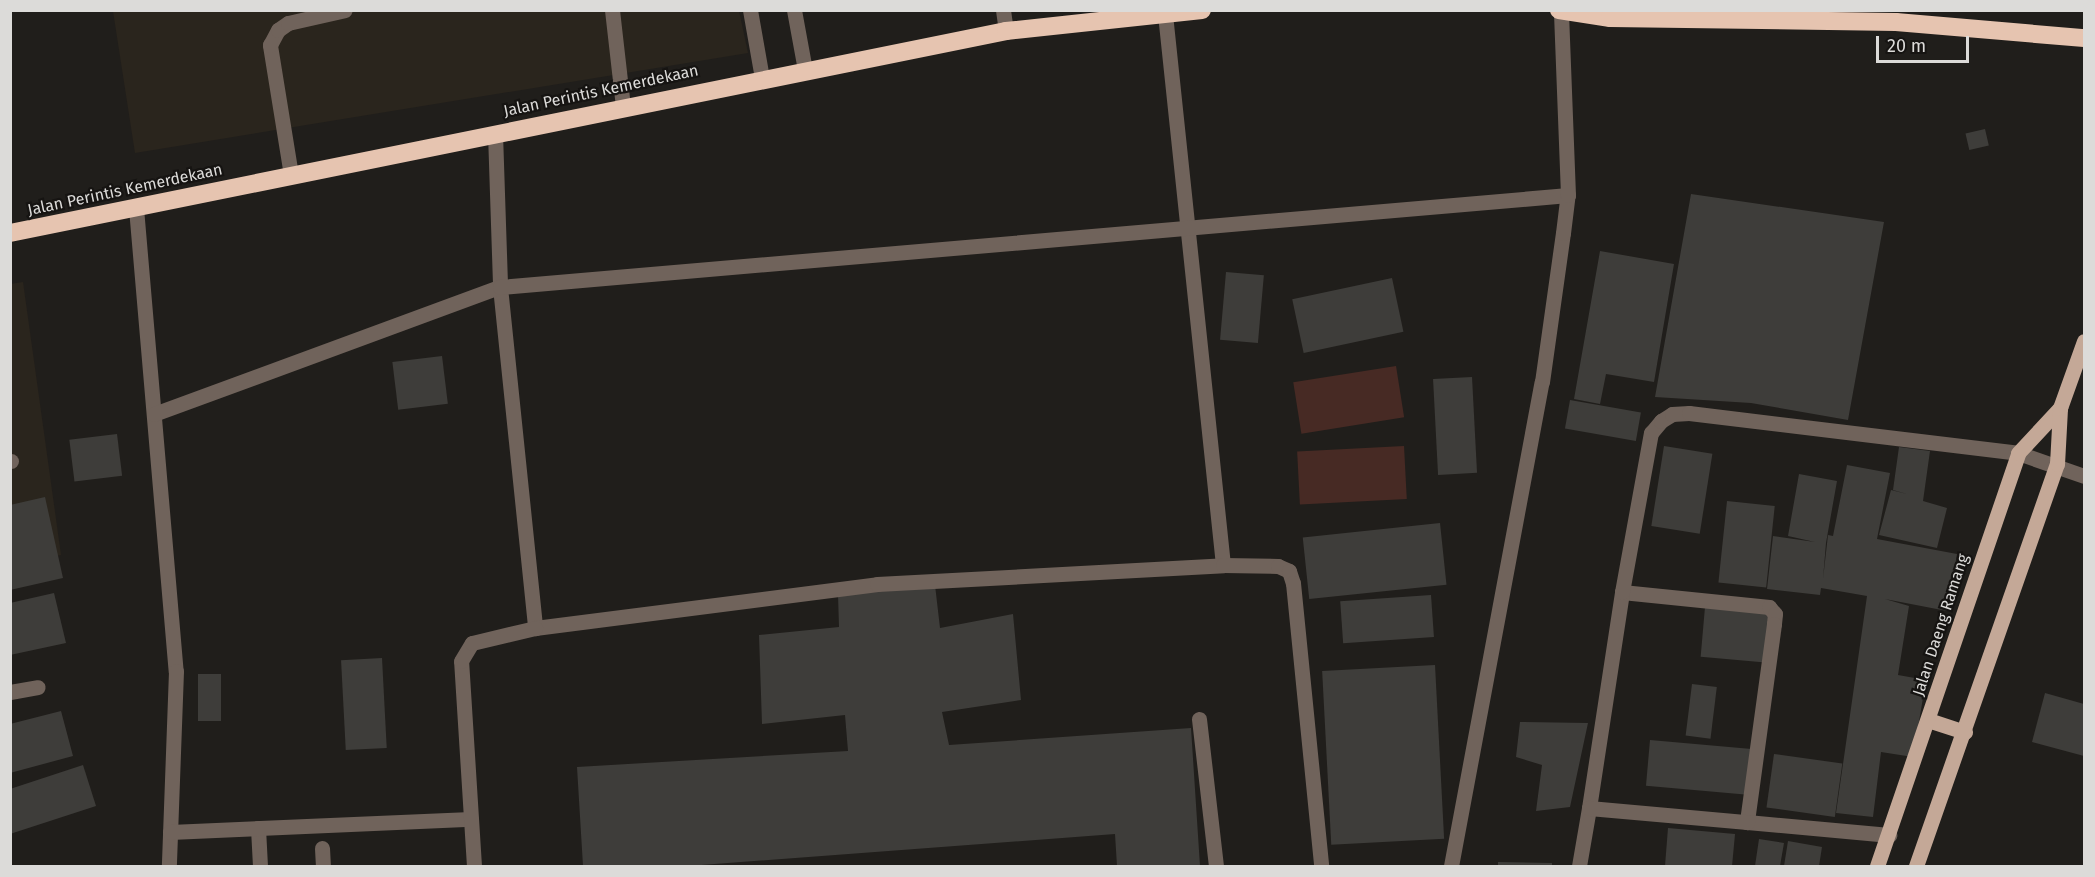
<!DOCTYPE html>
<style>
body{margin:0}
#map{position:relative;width:2095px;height:877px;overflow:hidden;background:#201e1b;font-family:"Fira Sans",sans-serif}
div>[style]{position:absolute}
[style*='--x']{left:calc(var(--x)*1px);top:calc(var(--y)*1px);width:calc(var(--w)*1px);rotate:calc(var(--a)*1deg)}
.built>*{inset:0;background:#2a251d}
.green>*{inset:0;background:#472a24;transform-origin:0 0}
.building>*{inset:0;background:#3e3d3a;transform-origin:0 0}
.minor>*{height:15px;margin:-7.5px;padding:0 7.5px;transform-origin:7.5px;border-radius:7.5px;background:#70635b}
.major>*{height:15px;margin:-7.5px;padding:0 7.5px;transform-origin:7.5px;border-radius:7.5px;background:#c4a897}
.highway>*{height:18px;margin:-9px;padding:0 9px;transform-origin:9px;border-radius:9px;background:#e6c4b0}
span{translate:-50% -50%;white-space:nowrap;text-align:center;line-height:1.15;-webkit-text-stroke:4.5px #161412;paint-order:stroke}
.street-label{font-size:16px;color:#dcdbd9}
.frame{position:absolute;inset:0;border:12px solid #dcdbd9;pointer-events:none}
.scale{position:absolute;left:1876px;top:36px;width:93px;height:27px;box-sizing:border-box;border:3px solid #dcdbd9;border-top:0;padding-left:8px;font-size:18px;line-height:21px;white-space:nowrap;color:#dcdbd9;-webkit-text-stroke:4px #161412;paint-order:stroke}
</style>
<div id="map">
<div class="built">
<div style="clip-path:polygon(113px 11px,739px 11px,748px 53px,135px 153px)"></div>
<div style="clip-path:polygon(23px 282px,61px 555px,11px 568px,10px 284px)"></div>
</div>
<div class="green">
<div style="left:1396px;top:366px;width:52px;height:104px;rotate:81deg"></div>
<div style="left:1404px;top:446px;width:53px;height:107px;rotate:87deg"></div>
</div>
<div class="building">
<div style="left:1985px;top:129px;width:17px;height:20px;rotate:77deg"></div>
<div style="clip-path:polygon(1691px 194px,1884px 222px,1848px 420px,1751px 403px,1655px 397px)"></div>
<div style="clip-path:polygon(1600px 251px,1674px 264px,1654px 382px,1606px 374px,1600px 404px,1574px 399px)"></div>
<div style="left:1226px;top:272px;width:38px;height:68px;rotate:5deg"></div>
<div style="left:1392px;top:278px;width:55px;height:102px;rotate:78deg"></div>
<div style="left:442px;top:356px;width:48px;height:50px;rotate:83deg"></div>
<div style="left:1472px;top:377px;width:96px;height:39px;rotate:87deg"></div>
<div style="left:1570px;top:400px;width:72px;height:29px;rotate:10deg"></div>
<div style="left:117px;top:434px;width:42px;height:48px;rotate:83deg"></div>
<div style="left:1664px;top:446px;width:49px;height:81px;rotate:9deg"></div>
<div style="clip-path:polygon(1899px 447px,1930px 451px,1923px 501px,1947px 508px,1937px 548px,1879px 535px,1891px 490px,1907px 494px,1893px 490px)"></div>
<div style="clip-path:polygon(1847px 465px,1890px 473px,1877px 539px,1957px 554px,1947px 611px,1885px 599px,1909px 606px,1898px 675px,1926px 680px,1913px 757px,1881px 752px,1873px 817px,1836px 813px,1867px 596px,1821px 588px,1820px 595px,1767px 589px,1773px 536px,1815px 542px,1788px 536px,1799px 474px,1837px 481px,1826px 543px,1823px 579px,1828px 535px,1833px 536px)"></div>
<div style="clip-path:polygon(45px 497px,63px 578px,10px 590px,10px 505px)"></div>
<div style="left:1727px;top:501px;width:48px;height:82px;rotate:6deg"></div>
<div style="left:1440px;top:523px;width:62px;height:138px;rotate:84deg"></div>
<div style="clip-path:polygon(935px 585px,940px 628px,1013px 614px,1021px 700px,942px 712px,949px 745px,1191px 728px,1200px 866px,1117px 866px,1115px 834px,688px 866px,583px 866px,577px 767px,848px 751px,845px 715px,762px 724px,759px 635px,839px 627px,838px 594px)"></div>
<div style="clip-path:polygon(54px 593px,66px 643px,10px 655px,10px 603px)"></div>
<div style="left:1431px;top:595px;width:42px;height:91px;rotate:86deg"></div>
<div style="left:1705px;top:607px;width:65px;height:50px;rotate:5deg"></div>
<div style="left:382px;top:658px;width:90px;height:41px;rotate:87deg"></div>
<div style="left:1435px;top:665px;width:174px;height:113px;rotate:87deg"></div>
<div style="left:198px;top:674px;width:23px;height:47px"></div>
<div style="left:1692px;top:684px;width:25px;height:52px;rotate:7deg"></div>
<div style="clip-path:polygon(2045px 693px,2084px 704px,2084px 756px,2032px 742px)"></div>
<div style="clip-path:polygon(61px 711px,73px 756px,10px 773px,10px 724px)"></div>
<div style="clip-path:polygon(1520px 722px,1588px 723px,1570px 807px,1536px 811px,1542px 765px,1516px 757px)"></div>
<div style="left:1650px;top:740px;width:102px;height:46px;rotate:5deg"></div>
<div style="left:1774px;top:754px;width:69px;height:54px;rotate:8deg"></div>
<div style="clip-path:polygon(83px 765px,96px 806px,10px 834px,10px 789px)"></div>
<div style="clip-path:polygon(1668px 828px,1735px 834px,1732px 866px,1665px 866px)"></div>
<div style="clip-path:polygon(1759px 839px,1784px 843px,1780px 866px,1755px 866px)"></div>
<div style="clip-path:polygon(1788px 841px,1822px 847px,1819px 866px,1784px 866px)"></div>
<div style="clip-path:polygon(1498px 862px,1552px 863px,1552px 866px,1498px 866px)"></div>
</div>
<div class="minor">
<div style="--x:612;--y:10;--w:97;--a:83.5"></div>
<div style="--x:750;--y:10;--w:69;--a:80"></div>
<div style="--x:794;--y:10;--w:61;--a:79.6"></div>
<div style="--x:1003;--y:10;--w:21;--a:82"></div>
<div style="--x:1165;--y:14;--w:554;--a:83.99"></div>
<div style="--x:495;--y:133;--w:154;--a:88.1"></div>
<div style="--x:500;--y:287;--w:343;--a:84.1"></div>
<div style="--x:535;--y:628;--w:345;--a:-7.3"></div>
<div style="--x:877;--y:584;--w:347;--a:-3.1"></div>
<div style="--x:1223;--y:565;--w:55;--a:1"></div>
<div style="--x:1278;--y:566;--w:12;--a:24"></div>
<div style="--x:1289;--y:571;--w:13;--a:72"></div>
<div style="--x:1293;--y:583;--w:284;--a:84.3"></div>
<div style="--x:291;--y:175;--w:132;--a:-99.2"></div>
<div style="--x:270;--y:45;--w:17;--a:-62"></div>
<div style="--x:278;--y:30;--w:12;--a:-35"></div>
<div style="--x:288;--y:23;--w:58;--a:-12.8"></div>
<div style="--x:136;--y:208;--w:465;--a:85.1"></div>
<div style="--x:176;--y:671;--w:195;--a:92.1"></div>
<div style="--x:154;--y:414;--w:369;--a:-20.2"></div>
<div style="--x:500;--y:287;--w:1072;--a:-4.92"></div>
<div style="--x:10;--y:461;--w:1;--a:0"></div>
<div style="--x:1622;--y:592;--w:148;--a:5.8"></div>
<div style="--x:1769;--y:607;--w:9;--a:49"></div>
<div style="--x:1775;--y:614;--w:10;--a:96"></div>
<div style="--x:1774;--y:624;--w:200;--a:97.8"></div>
<div style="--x:1747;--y:822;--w:143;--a:5.2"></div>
<div style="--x:10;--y:692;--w:28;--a:-10"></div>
<div style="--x:1199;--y:719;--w:148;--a:83.4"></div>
<div style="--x:1589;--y:808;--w:219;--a:-81.3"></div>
<div style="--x:1622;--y:592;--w:162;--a:-79.7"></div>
<div style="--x:1651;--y:433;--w:16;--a:-50"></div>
<div style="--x:1661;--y:421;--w:13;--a:-32"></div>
<div style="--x:1672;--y:414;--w:17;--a:-3"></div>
<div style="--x:1689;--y:413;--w:331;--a:6.9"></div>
<div style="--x:2018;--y:453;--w:70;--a:19.2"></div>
<div style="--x:258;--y:828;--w:38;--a:87"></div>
<div style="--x:170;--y:832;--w:301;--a:-2.5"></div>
<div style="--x:322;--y:848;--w:18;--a:87"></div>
<div style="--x:474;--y:866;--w:205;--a:-93.6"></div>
<div style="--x:461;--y:661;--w:21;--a:-59"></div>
<div style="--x:472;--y:643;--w:65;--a:-13.4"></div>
<div style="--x:1451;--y:866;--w:492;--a:-79.4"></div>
<div style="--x:1542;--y:382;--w:150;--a:-82"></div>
<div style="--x:1563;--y:233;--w:38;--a:-83"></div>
<div style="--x:1568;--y:195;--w:185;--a:-92.2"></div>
<div style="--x:1579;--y:866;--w:59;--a:-80.2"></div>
<div style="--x:1589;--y:808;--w:159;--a:5.1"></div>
</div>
<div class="major">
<div style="--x:1928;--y:720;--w:39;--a:18"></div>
<div style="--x:1877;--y:866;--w:436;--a:-71.1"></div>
<div style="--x:2018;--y:453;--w:62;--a:-47"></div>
<div style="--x:1916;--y:866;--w:426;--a:-70.7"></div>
<div style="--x:2057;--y:464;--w:56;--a:-86.9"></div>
<div style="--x:2060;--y:408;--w:71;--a:-70.3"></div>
</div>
<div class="highway">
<div style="--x:1559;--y:10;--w:52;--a:8.9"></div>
<div style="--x:1610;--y:18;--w:286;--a:0.8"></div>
<div style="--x:1896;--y:22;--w:189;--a:4.9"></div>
<div style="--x:10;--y:233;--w:1016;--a:-11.46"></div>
<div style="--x:1006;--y:31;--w:197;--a:-6.1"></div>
</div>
<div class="street-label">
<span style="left:601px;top:91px;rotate:-12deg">Jalan Perintis Kemerdekaan</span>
<span style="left:125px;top:190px;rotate:-12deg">Jalan Perintis Kemerdekaan</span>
<span style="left:1941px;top:625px;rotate:-72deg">Jalan Daeng Ramang</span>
</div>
<div class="frame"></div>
<div class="scale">20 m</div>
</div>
